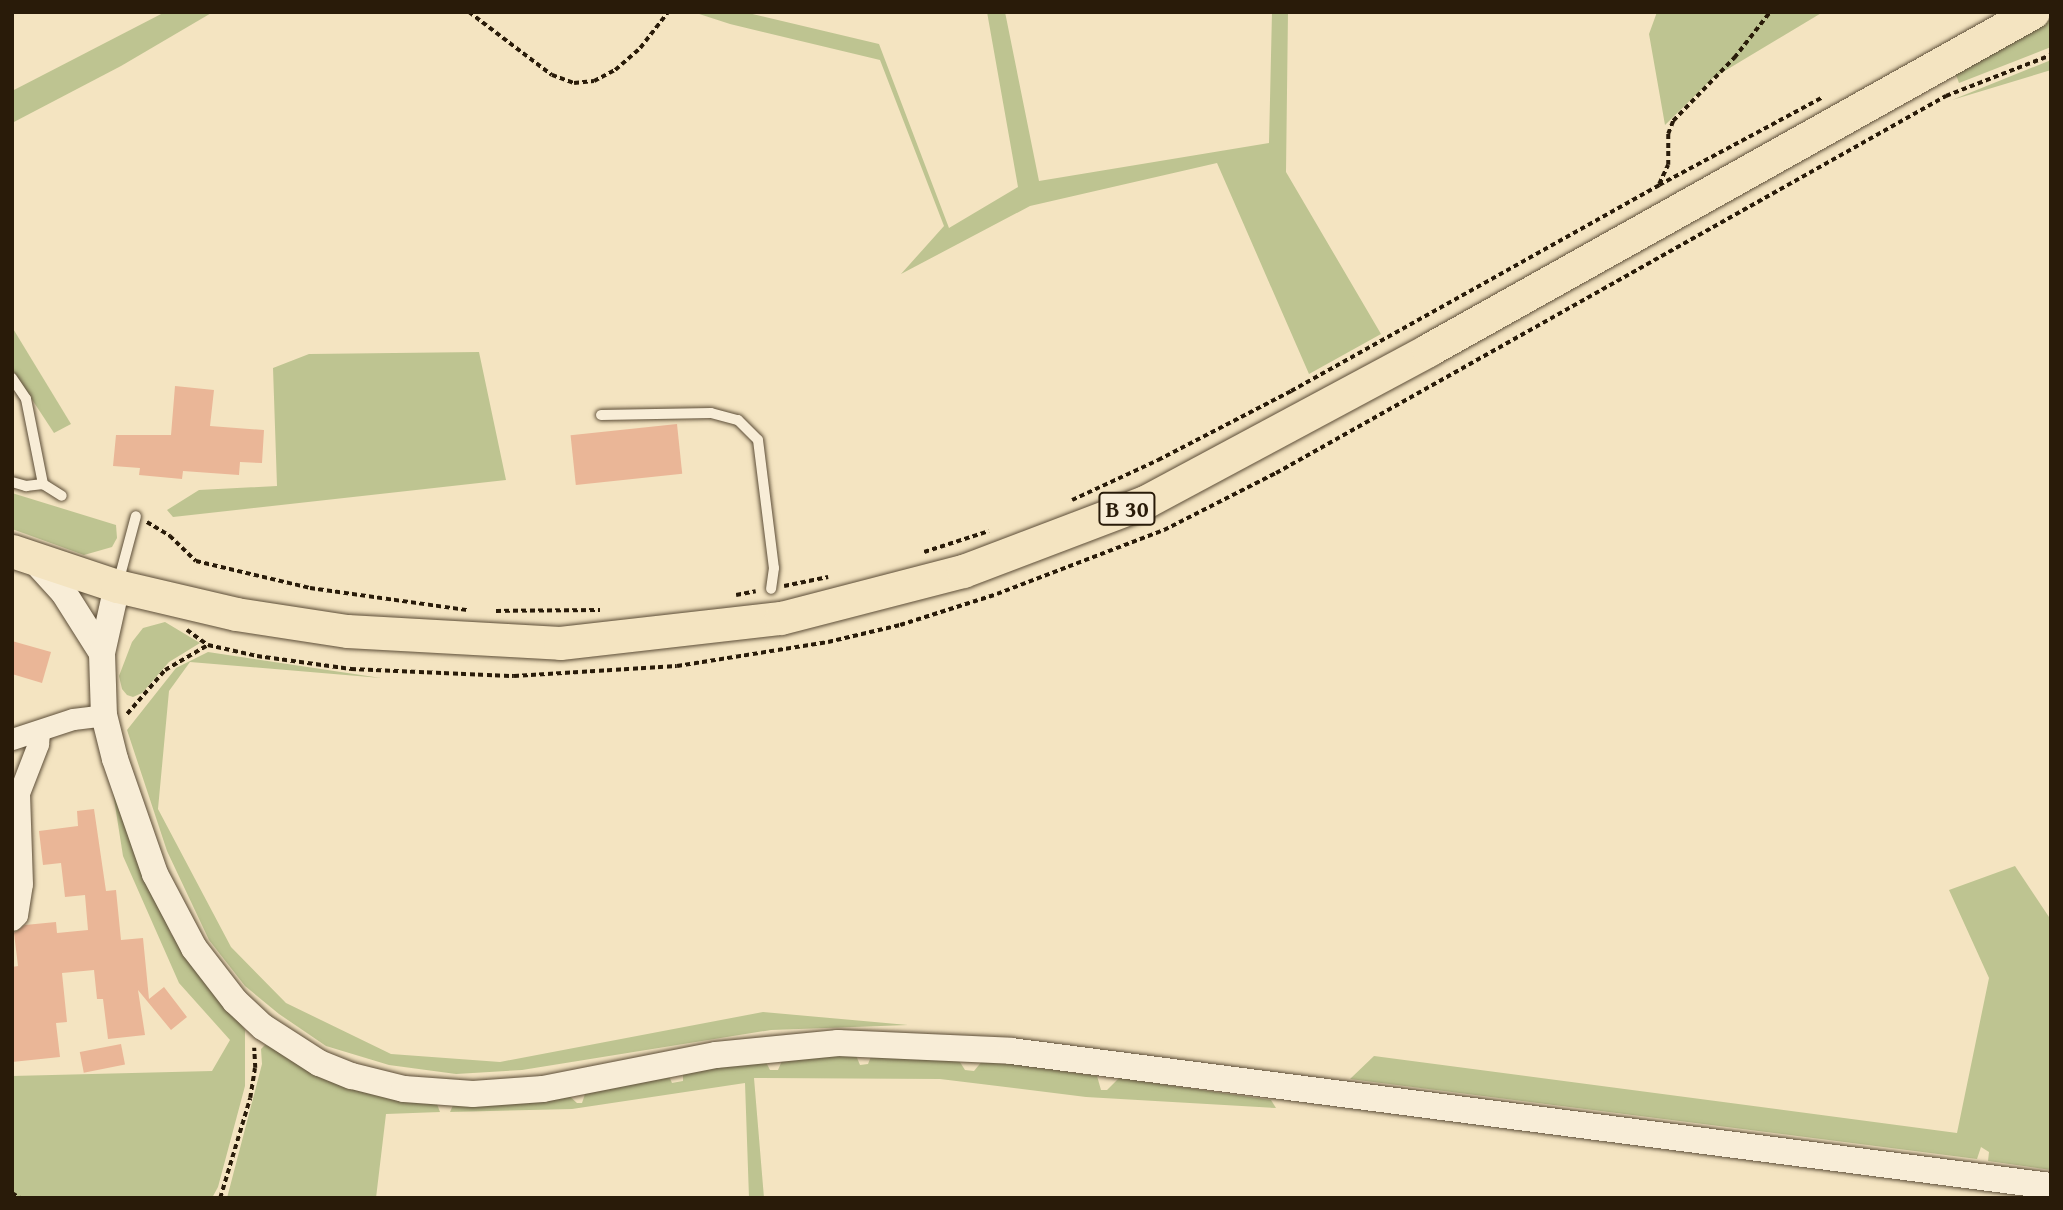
<!DOCTYPE html>
<style>
body{margin:0}
#map{position:relative;width:2063px;height:1210px;overflow:hidden;background:#f4e4c1;font-family:"Gentium Book Plus",serif}
div>[style]{position:absolute}
[style*='--x']{left:calc(var(--x)*1px);top:calc(var(--y)*1px);width:calc(var(--w)*1px);rotate:calc(var(--a)*1deg)}
.green>*{inset:0;background:#bec491}
.building>*{inset:0;background:#eab697;transform-origin:0 0}
.path>*{height:3.5px;margin-top:-1.75px;transform-origin:0;background:repeating-linear-gradient(90deg,#291b09 0 5px,transparent 0 8.5px)}
.roads{filter:drop-shadow(0 0 2px #5c4d37) drop-shadow(0 0 2px #5c4d37)}
.service>*{height:10px;margin:-5px;padding:0 5px;transform-origin:5px;border-radius:5px;background:#f8edd7}
.minor>*{height:21px;margin:-10.5px;padding:0 10.5px;transform-origin:10.5px;border-radius:10.5px;background:#f8edd7}
.tertiary>*{height:26px;margin:-13px;padding:0 13px;transform-origin:13px;border-radius:13px;background:#f8edd7}
.primary>*{height:33px;margin:-16.5px;padding:0 16.5px;transform-origin:16.5px;border-radius:16.5px;background:#f4e4c1}
span{translate:-50% -50%;white-space:nowrap;text-align:center;line-height:1.15;-webkit-text-stroke:6px #f8edd7;paint-order:stroke}
.shield-label span{padding:2px 5px;background:#f8edd7;border:2px solid;border-radius:5px;-webkit-text-stroke-width:0}
.shield-label{font-size:23px;color:#291b09;font-weight:700}
.frame{position:absolute;inset:0;border:14px solid #291b09;pointer-events:none}
</style>
<div id="map">
<div class="green">
<div style="clip-path:polygon(165px 12px,213px 12px,121px 66px,12px 123px,12px 91px)"></div>
<div style="clip-path:polygon(693px 12px,744px 12px,879px 44px,949px 228px,1018px 187px,987px 12px,1005px 12px,1039px 181px,1269px 143px,1272px 12px,1288px 12px,1286px 172px,1381px 334px,1309px 374px,1217px 163px,1030px 206px,901px 274px,944px 226px,880px 60px,730px 24px)"></div>
<div style="clip-path:polygon(1657px 12px,1823px 12px,1713px 78px,1665px 125px,1649px 34px)"></div>
<div style="clip-path:polygon(2051px 19px,2051px 47px,1959px 83px,1955px 72px)"></div>
<div style="clip-path:polygon(2051px 60px,2051px 70px,1952px 100px)"></div>
<div style="clip-path:polygon(12px 327px,71px 424px,54px 433px,12px 369px)"></div>
<div style="clip-path:polygon(479px 352px,506px 480px,173px 517px,167px 510px,199px 490px,277px 486px,273px 368px,309px 354px)"></div>
<div style="clip-path:polygon(12px 493px,116px 525px,117px 538px,112px 547px,84px 555px,12px 529px)"></div>
<div style="clip-path:polygon(165px 622px,200px 643px,169px 662px,142px 693px,133px 697px,127px 695px,122px 689px,119px 676px,132px 642px,143px 628px)"></div>
<div style="clip-path:polygon(208px 652px,381px 678px,190px 662px,169px 691px,158px 809px,231px 947px,286px 1003px,391px 1054px,500px 1062px,763px 1012px,908px 1025px,771px 1030px,522px 1070px,456px 1074px,389px 1065px,326px 1046px,279px 1014px,245px 986px,209px 940px,167px 851px,127px 730px,176px 668px)"></div>
<div style="clip-path:polygon(112px 786px,171px 934px,245px 1030px,245px 1086px,218px 1187px,212px 1198px,12px 1198px,12px 1076px,212px 1071px,230px 1040px,179px 983px,123px 856px)"></div>
<div style="clip-path:polygon(2015px 866px,2051px 920px,2051px 1170px,1988px 1161px,1989px 1152px,1981px 1147px,1977px 1159px,1350px 1079px,1374px 1056px,1957px 1133px,1989px 978px,1949px 890px)"></div>
<div style="clip-path:polygon(265px 1045px,435px 1099px,440px 1112px,386px 1114px,376px 1198px,227px 1198px,262px 1064px,261px 1049px)"></div>
<div style="clip-path:polygon(855px 1053px,860px 1065px,868px 1064px,872px 1054px,958px 1059px,965px 1070px,974px 1071px,983px 1060px,1097px 1076px,1101px 1090px,1107px 1090px,1119px 1078px,1271px 1100px,1276px 1108px,1086px 1097px,940px 1079px,754px 1078px,764px 1198px,749px 1198px,745px 1083px,572px 1109px,450px 1112px,455px 1101px,566px 1093px,577px 1103px,582px 1103px,586px 1091px,668px 1074px,672px 1083px,683px 1081px,683px 1072px,764px 1058px,770px 1070px,778px 1070px,784px 1056px)"></div>
</div>
<div class="building">
<div style="clip-path:polygon(175px 386px,214px 390px,210px 426px,264px 430px,262px 463px,240px 462px,239px 475px,183px 471px,182px 479px,139px 475px,140px 468px,113px 466px,116px 435px,171px 435px)"></div>
<div style="left:677px;top:424px;width:50px;height:107px;rotate:84deg"></div>
<div style="clip-path:polygon(12px 641px,51px 652px,42px 683px,12px 674px)"></div>
<div style="clip-path:polygon(94px 809px,106px 891px,116px 890px,121px 940px,143px 938px,149px 999px,164px 987px,187px 1017px,171px 1030px,138px 990px,145px 1035px,108px 1039px,103px 999px,97px 999px,94px 970px,62px 973px,67px 1022px,56px 1023px,60px 1057px,12px 1062px,12px 967px,18px 966px,14px 933px,25px 925px,56px 922px,57px 933px,88px 930px,85px 895px,65px 897px,61px 863px,43px 865px,39px 831px,78px 826px,77px 811px)"></div>
<div style="left:121px;top:1044px;width:21px;height:42px;rotate:79deg"></div>
</div>
<div class="path">
<div style="--x:469;--y:12;--w:104;--a:37.2"></div>
<div style="--x:552;--y:75;--w:23;--a:20"></div>
<div style="--x:574;--y:83;--w:20;--a:-6"></div>
<div style="--x:594;--y:81;--w:24;--a:-28"></div>
<div style="--x:615;--y:70;--w:33;--a:-41"></div>
<div style="--x:640;--y:48;--w:46;--a:-52.1"></div>
<div style="--x:1659;--y:184;--w:21;--a:-65"></div>
<div style="--x:1668;--y:165;--w:31;--a:-90"></div>
<div style="--x:1668;--y:134;--w:14;--a:-69"></div>
<div style="--x:1673;--y:121;--w:88;--a:-45.9"></div>
<div style="--x:1734;--y:58;--w:58;--a:-52"></div>
<div style="--x:1072;--y:500;--w:95;--a:-24.9"></div>
<div style="--x:1158;--y:460;--w:150;--a:-27.4"></div>
<div style="--x:1291;--y:391;--w:422;--a:-29.2"></div>
<div style="--x:1659;--y:185;--w:184;--a:-28.2"></div>
<div style="--x:147;--y:522;--w:27;--a:31"></div>
<div style="--x:170;--y:536;--w:36;--a:44"></div>
<div style="--x:196;--y:561;--w:117;--a:13.3"></div>
<div style="--x:310;--y:588;--w:159;--a:8"></div>
<div style="--x:924;--y:552;--w:68;--a:-17.9"></div>
<div style="--x:784;--y:586;--w:45;--a:-11.6"></div>
<div style="--x:736;--y:595;--w:20;--a:-11"></div>
<div style="--x:496;--y:611;--w:104;--a:-0.6"></div>
<div style="--x:187;--y:630;--w:26;--a:36"></div>
<div style="--x:127;--y:714;--w:58;--a:-49.2"></div>
<div style="--x:165;--y:670;--w:50;--a:-30.2"></div>
<div style="--x:208;--y:645;--w:50;--a:12.7"></div>
<div style="--x:257;--y:656;--w:95;--a:7.9"></div>
<div style="--x:351;--y:669;--w:163;--a:2.5"></div>
<div style="--x:514;--y:676;--w:163;--a:-3.5"></div>
<div style="--x:677;--y:666;--w:153;--a:-9"></div>
<div style="--x:828;--y:642;--w:74;--a:-13.3"></div>
<div style="--x:900;--y:625;--w:102;--a:-17.7"></div>
<div style="--x:997;--y:594;--w:179;--a:-21"></div>
<div style="--x:1164;--y:530;--w:126;--a:-27"></div>
<div style="--x:1276;--y:473;--w:769;--a:-29.37"></div>
<div style="--x:1946;--y:96;--w:113;--a:-21.3"></div>
<div style="--x:12;--y:1193;--w:9;--a:32"></div>
<div style="--x:220;--y:1198;--w:104;--a:-73.3"></div>
<div style="--x:250;--y:1098;--w:30;--a:-81"></div>
<div style="--x:255;--y:1068;--w:20;--a:-93"></div>
</div>
<div class="roads">
<div class="service">
<div style="--x:12;--y:378;--w:25;--a:56"></div>
<div style="--x:26;--y:399;--w:87;--a:78.7"></div>
<div style="--x:601;--y:415;--w:110;--a:-1"></div>
<div style="--x:711;--y:413;--w:28;--a:15"></div>
<div style="--x:738;--y:420;--w:28;--a:45"></div>
<div style="--x:758;--y:440;--w:129;--a:82.9"></div>
<div style="--x:774;--y:568;--w:21;--a:98"></div>
<div style="--x:12;--y:482;--w:15;--a:16"></div>
<div style="--x:26;--y:486;--w:17;--a:-7"></div>
<div style="--x:43;--y:484;--w:22;--a:32"></div>
<div style="--x:118;--y:583;--w:69;--a:-75"></div>
</div>
<div class="minor">
<div style="--x:12;--y:739;--w:64;--a:-18.2"></div>
<div style="--x:73;--y:719;--w:31;--a:-7"></div>
<div style="--x:12;--y:920;--w:7;--a:-45"></div>
<div style="--x:17;--y:915;--w:31;--a:-81"></div>
<div style="--x:22;--y:884;--w:91;--a:-91.9"></div>
<div style="--x:19;--y:793;--w:53;--a:-68.8"></div>
<div style="--x:38;--y:744;--w:12;--a:-85"></div>
</div>
<div class="tertiary">
<div style="--x:34;--y:560;--w:45;--a:47.7"></div>
<div style="--x:64;--y:593;--w:71;--a:57.7"></div>
<div style="--x:117;--y:586;--w:69;--a:102.6"></div>
<div style="--x:102;--y:653;--w:62;--a:88.2"></div>
<div style="--x:104;--y:715;--w:45;--a:76"></div>
<div style="--x:115;--y:759;--w:122;--a:70.8"></div>
<div style="--x:155;--y:874;--w:84;--a:62.2"></div>
<div style="--x:194;--y:948;--w:67;--a:52.3"></div>
<div style="--x:235;--y:1001;--w:38;--a:43"></div>
<div style="--x:263;--y:1027;--w:67;--a:32.7"></div>
<div style="--x:319;--y:1063;--w:35;--a:22"></div>
<div style="--x:352;--y:1076;--w:54;--a:14"></div>
<div style="--x:404;--y:1089;--w:69;--a:4.1"></div>
<div style="--x:473;--y:1094;--w:70;--a:-4.1"></div>
<div style="--x:543;--y:1089;--w:176;--a:-11.1"></div>
<div style="--x:716;--y:1055;--w:123;--a:-5.6"></div>
<div style="--x:838;--y:1043;--w:173;--a:2.6"></div>
<div style="--x:1011;--y:1051;--w:1049;--a:7.4"></div>
</div>
<div class="primary">
<div style="--x:12;--y:551;--w:111;--a:18.4"></div>
<div style="--x:117;--y:586;--w:122;--a:13.2"></div>
<div style="--x:236;--y:614;--w:112;--a:8.7"></div>
<div style="--x:347;--y:631;--w:213;--a:3.2"></div>
<div style="--x:560;--y:643;--w:222;--a:-6.5"></div>
<div style="--x:781;--y:618;--w:188;--a:-14.5"></div>
<div style="--x:963;--y:571;--w:195;--a:-20.8"></div>
<div style="--x:1145;--y:502;--w:321;--a:-28.2"></div>
<div style="--x:1428;--y:350;--w:693;--a:-29.19"></div>
</div>
</div>
<div class="shield-label">
<span style="left:1127px;top:509px">B 30</span>
</div>
<div class="frame"></div>
</div>
